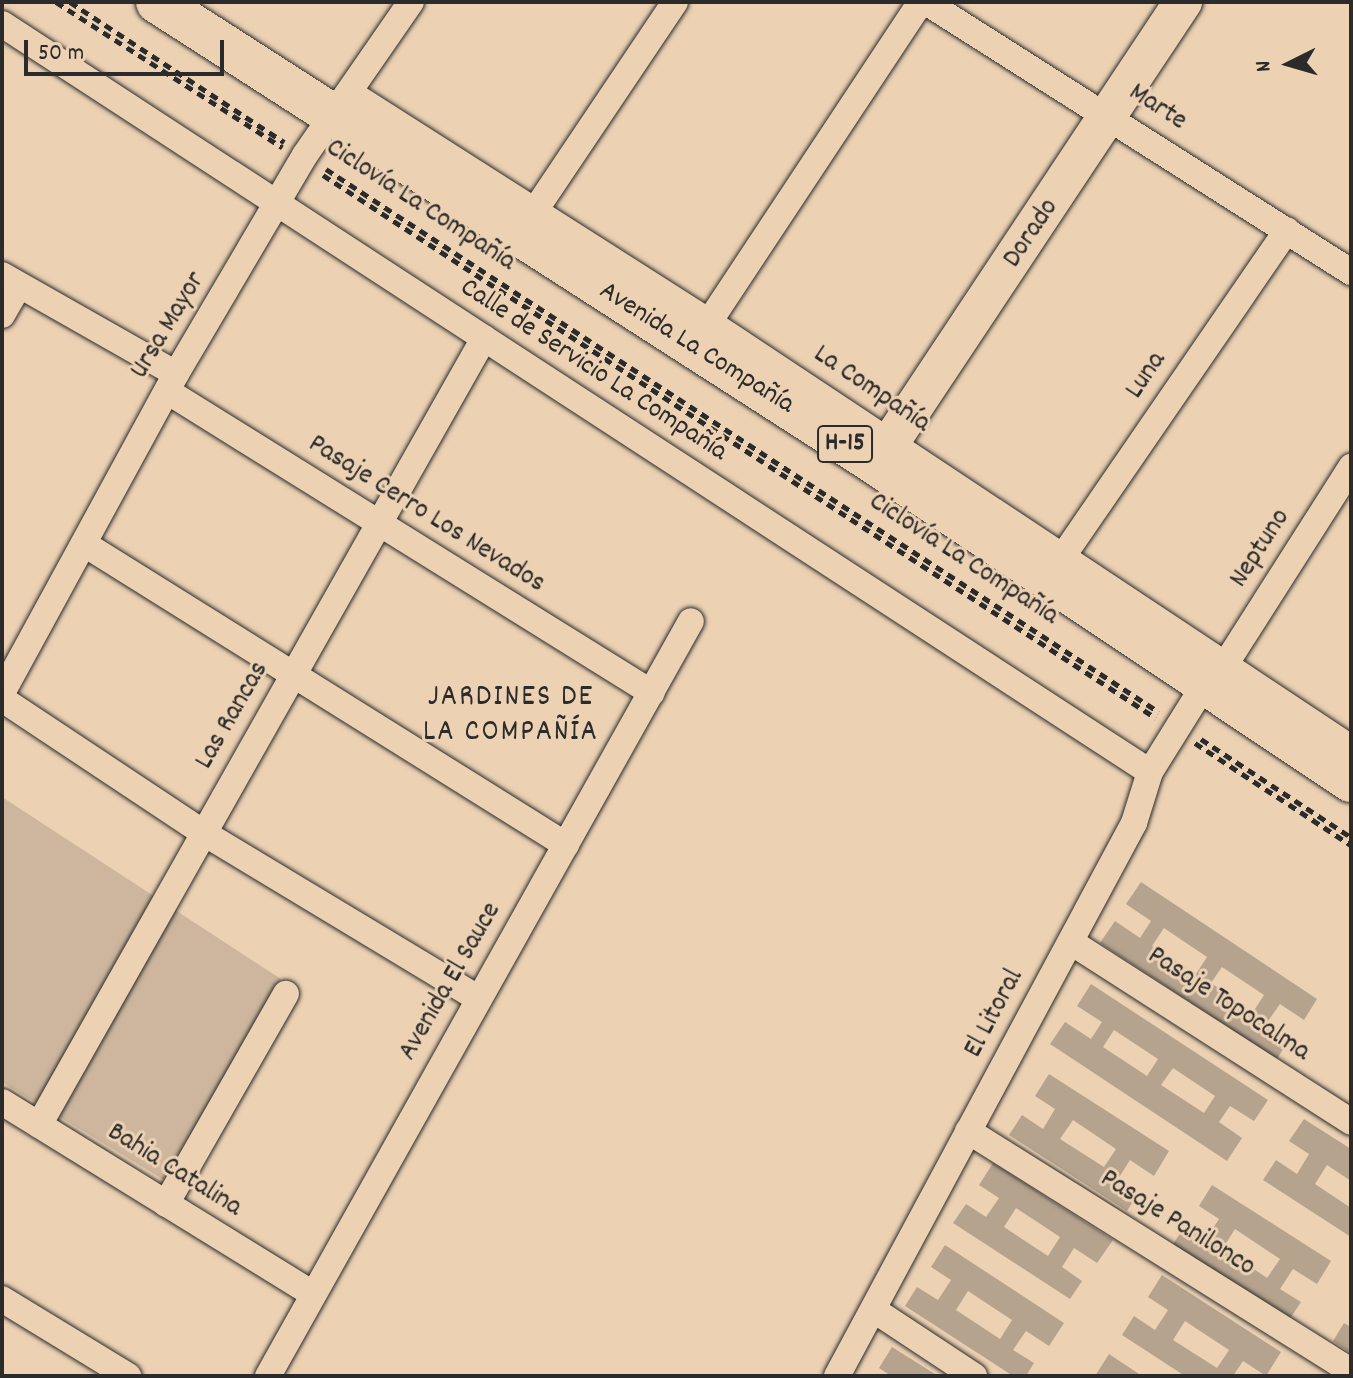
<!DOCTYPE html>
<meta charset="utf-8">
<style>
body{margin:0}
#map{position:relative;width:1353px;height:1378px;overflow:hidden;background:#ecd1b3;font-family:Dekko,sans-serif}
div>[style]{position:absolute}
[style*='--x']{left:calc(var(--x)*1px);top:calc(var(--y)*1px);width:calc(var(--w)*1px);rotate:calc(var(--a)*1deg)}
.green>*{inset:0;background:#cdb69d}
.building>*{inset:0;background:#b6a38e}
.path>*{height:5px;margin-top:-2.5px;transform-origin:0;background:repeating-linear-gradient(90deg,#2b2b2b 0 8px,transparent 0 14px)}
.roads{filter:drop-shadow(0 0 2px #2b2b2b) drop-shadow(0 0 2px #2b2b2b)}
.street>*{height:26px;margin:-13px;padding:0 13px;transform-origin:13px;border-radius:13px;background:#ecd1b3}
.secondary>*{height:38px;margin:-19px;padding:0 19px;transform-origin:19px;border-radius:19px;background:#ecd1b3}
.primary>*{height:42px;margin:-21px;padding:0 21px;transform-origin:21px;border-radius:21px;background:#ecd1b3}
span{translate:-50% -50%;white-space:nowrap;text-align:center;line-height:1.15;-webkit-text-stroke:6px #ecd1b3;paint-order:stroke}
.shield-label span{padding:2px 6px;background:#ecd1b3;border:2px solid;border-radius:6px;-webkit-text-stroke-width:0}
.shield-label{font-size:26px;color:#2b2b2b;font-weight:700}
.street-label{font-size:28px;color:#2b2b2b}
.neighbourhood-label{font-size:30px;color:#2b2b2b;letter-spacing:2px}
.frame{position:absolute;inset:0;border:4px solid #2b2b2b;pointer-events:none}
.north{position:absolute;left:1249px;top:24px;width:80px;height:80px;-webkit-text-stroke:6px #ecd1b3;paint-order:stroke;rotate:265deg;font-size:22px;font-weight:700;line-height:32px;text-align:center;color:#2b2b2b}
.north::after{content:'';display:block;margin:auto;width:28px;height:36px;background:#2b2b2b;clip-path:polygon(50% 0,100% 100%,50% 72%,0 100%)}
.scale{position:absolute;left:24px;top:40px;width:200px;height:36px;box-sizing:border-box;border:4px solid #2b2b2b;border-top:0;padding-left:10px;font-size:24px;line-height:28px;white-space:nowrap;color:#2b2b2b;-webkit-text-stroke:6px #ecd1b3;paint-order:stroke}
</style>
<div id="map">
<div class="green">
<div style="clip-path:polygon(2px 797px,281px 979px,164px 1180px,2px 1082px)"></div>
</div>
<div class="building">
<div style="clip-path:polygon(evenodd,1141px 882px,1317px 999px,1304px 1020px,1280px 1004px,1268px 1021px,1291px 1036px,1277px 1059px,1100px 943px,1115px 921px,1140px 938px,1151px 921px,1126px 904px,1141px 882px,1164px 928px,1207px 957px,1196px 974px,1152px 946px,1164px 928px,1141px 882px,1222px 967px,1264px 995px,1253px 1012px,1211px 983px,1222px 967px)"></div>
<div style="clip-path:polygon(evenodd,1091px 984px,1268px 1100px,1254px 1121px,1230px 1106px,1219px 1122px,1242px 1138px,1227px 1161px,1050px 1044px,1065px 1022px,1091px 1039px,1102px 1022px,1077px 1006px,1091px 984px,1114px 1030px,1158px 1059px,1147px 1076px,1103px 1047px,1114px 1030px,1091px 984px,1173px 1068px,1215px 1096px,1204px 1113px,1161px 1085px,1173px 1068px)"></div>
<div style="clip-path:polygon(evenodd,1049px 1074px,1169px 1151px,1154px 1176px,1130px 1160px,1118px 1179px,1139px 1192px,1127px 1211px,1009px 1135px,1022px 1115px,1043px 1129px,1055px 1109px,1035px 1096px,1049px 1074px,1073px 1120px,1116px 1149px,1104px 1167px,1060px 1139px,1073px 1120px)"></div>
<div style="clip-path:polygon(1304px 1119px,1351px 1149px,1351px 1181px,1327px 1165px,1315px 1184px,1351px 1208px,1351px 1237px,1263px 1180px,1276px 1160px,1297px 1174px,1309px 1154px,1289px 1141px)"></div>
<div style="clip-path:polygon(evenodd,993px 1163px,1113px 1240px,1097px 1263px,1074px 1248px,1062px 1267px,1082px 1281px,1070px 1299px,953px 1223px,966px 1204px,986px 1217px,999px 1198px,979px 1185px,993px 1163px,1016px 1208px,1060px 1237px,1048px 1256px,1004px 1227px,1016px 1208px)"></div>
<div style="clip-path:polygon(evenodd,1212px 1185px,1331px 1261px,1317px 1284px,1293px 1269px,1280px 1289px,1301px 1302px,1289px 1320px,1173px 1244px,1185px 1226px,1206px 1239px,1219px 1219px,1199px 1206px,1212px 1185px,1235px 1229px,1280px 1259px,1267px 1278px,1223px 1248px,1235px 1229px)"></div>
<div style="clip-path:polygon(evenodd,945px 1245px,1064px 1323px,1049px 1346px,1026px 1331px,1013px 1350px,1034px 1363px,1026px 1376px,1013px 1376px,905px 1306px,917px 1287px,938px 1300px,951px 1280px,931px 1267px,945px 1245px,968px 1291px,1012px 1320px,1000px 1339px,956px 1310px,968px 1291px)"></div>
<div style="clip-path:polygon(evenodd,1162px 1275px,1281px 1352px,1266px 1376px,1243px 1361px,1233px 1376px,1185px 1376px,1122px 1335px,1134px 1316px,1155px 1330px,1168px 1310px,1148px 1297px,1162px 1275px,1185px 1321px,1229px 1350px,1217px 1368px,1173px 1340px,1185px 1321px)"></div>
<div style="clip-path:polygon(1344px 1323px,1351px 1327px,1351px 1353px,1333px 1341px)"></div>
<div style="clip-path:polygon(892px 1347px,938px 1376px,891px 1376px,879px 1368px)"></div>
<div style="clip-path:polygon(1109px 1354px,1142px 1376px,1095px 1376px)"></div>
</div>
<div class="path">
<div style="--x:56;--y:2;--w:269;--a:32.7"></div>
<div style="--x:70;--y:2;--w:256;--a:33.2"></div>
<div style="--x:326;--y:169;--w:994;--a:33.1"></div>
<div style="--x:323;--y:175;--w:994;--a:33.1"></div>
<div style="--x:1201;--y:739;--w:179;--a:33.2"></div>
<div style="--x:1195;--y:743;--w:186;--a:33.2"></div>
</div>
<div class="roads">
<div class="street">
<div style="--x:926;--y:2;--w:504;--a:32.43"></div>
<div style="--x:2;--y:24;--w:1370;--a:33.09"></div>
<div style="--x:350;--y:93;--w:426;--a:32.5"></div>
<div style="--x:709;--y:322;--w:770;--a:33.57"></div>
<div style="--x:536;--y:209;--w:249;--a:-56.1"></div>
<div style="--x:2;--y:275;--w:200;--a:29.6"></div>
<div style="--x:2;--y:315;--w:34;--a:-60"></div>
<div style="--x:709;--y:322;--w:384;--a:-56.5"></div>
<div style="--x:167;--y:391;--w:571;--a:31.91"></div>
<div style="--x:86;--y:545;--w:566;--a:32.01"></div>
<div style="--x:1061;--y:559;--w:399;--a:-55.5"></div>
<div style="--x:1225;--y:665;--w:235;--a:-57.5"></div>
<div style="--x:2;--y:693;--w:363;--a:-61.4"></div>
<div style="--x:176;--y:374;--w:254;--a:-59.5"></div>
<div style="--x:305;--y:155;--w:186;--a:-55.3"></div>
<div style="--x:2;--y:699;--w:242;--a:33.6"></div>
<div style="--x:204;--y:833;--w:320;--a:31.1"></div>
<div style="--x:1071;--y:942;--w:333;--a:32.7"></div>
<div style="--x:2;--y:1102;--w:365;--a:31.7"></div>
<div style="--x:39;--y:1125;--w:904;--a:-60.51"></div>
<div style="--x:968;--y:1131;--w:452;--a:32.1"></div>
<div style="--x:166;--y:1204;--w:242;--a:-60.3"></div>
<div style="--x:2;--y:1299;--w:148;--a:31.4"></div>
<div style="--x:874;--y:1310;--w:120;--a:33.4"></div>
<div style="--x:268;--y:1376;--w:865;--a:-60.74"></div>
<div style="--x:837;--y:1376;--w:628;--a:-61.76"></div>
<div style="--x:1134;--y:823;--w:53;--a:-72.6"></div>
<div style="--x:1150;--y:772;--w:106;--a:-58.1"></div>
</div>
<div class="secondary">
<div style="--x:876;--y:464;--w:555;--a:-56.4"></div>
</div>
<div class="primary">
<div style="--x:157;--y:2;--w:855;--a:32.72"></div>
<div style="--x:876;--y:464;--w:571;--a:33.72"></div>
</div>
</div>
<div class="shield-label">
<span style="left:845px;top:444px">H-15</span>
</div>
<div class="street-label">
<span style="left:1157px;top:108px;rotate:33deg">Marte</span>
<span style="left:420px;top:206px;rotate:33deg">Ciclovía La Compañía</span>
<span style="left:1032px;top:234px;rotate:-56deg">Dorado</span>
<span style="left:169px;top:326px;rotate:-59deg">Ursa Mayor</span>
<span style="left:696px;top:349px;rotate:32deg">Avenida La Compañía</span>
<span style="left:593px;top:371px;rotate:33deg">Calle de Servicio La Compañía</span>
<span style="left:1147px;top:376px;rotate:-56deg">Luna</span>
<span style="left:871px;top:390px;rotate:34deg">La Compañía</span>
<span style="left:426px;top:515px;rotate:32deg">Pasaje Cerro Los Nevados</span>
<span style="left:1261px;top:549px;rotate:-57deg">Neptuno</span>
<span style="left:963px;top:560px;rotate:33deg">Ciclovía La Compañía</span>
<span style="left:233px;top:716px;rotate:-60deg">Las Rancas</span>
<span style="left:451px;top:982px;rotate:-60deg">Avenida El Sauce</span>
<span style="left:1228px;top:1005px;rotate:33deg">Pasaje Topocalma</span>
<span style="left:995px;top:1014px;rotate:-62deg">El Litoral</span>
<span style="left:174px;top:1171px;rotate:32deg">Bahia Catalina</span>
<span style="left:1177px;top:1224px;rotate:32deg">Pasaje Panilonco</span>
</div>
<div class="neighbourhood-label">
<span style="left:511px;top:716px">JARDINES DE<br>LA COMPAÑÍA</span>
</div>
<div class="frame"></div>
<div class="north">N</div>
<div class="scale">50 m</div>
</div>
